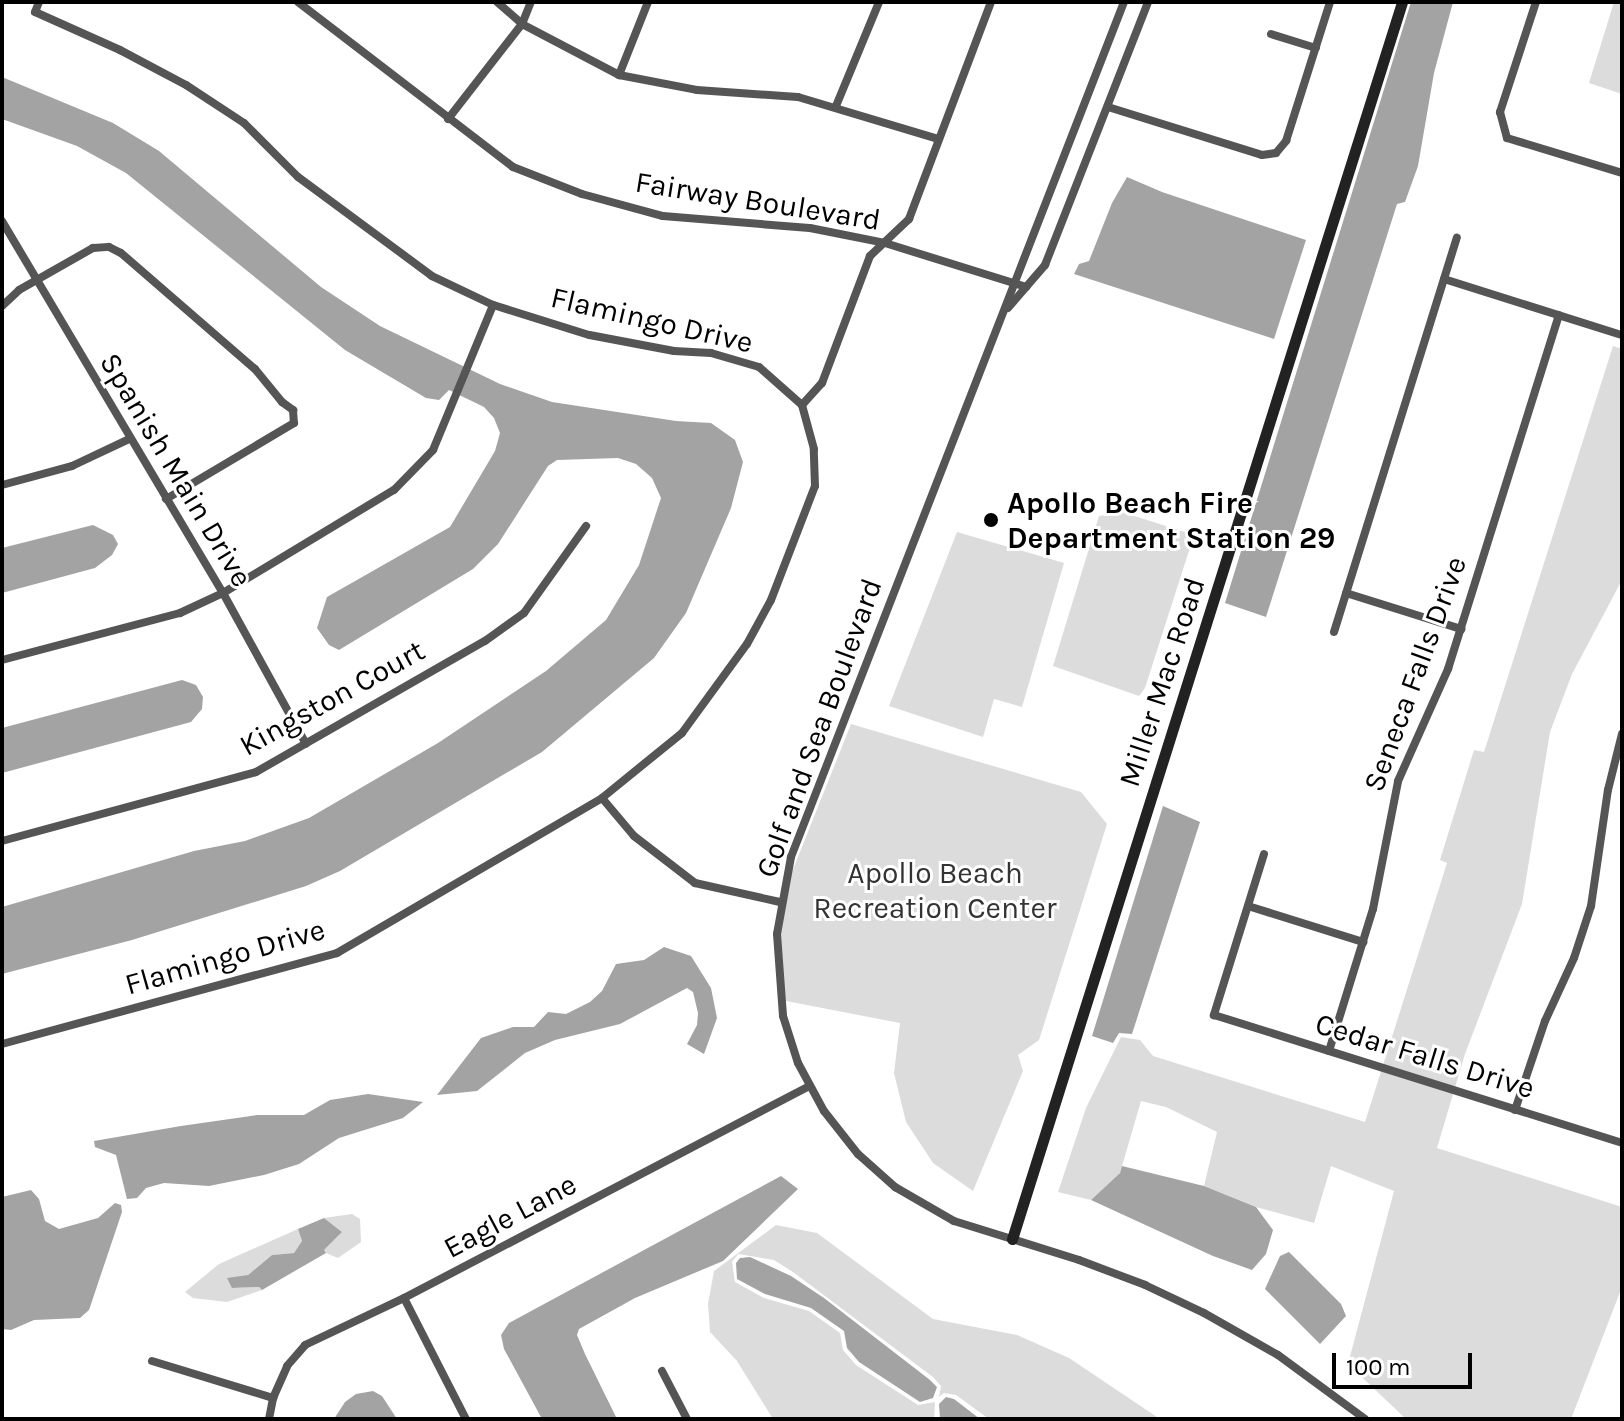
<!DOCTYPE html>
<style>
body{margin:0}
#map{position:relative;width:1624px;height:1421px;overflow:hidden;background:#fff;font-family:Karla,sans-serif}
div>[style]{position:absolute}
[style*='--x']{left:calc(var(--x)*1px);top:calc(var(--y)*1px);width:calc(var(--w)*1px);rotate:calc(var(--a)*1deg)}
.green>*{inset:0;background:#dcdcdc}
.water>*{inset:0;background:#a3a3a3}
.street>*{height:8px;margin:-4px;padding:0 4px;transform-origin:4px;border-radius:4px;background:#555}
.secondary>*{height:11px;margin:-5.5px;padding:0 5.5px;transform-origin:5.5px;border-radius:5.5px;background:#222}
.dots>*{width:22px;height:22px;translate:-50% -50%;box-sizing:border-box;border:4px solid #fff;border-radius:50%}
span{translate:-50% -50%;white-space:nowrap;text-align:center;line-height:1.15;-webkit-text-stroke:6px #fff;paint-order:stroke}
.street-label{font-size:30px;color:#000}
.poi-label{font-size:30px;color:#000;font-weight:700}
.left{translate:0 -50%;text-align:left}
.park-label{font-size:30px;color:#333}
.frame{position:absolute;inset:0;border:4px solid #000;pointer-events:none}
.scale{position:absolute;left:1332px;top:1353px;width:140px;height:36px;box-sizing:border-box;border:4px solid #000;border-top:0;padding-left:10px;font-size:24px;line-height:28px;white-space:nowrap;color:#000;-webkit-text-stroke:6px #fff;paint-order:stroke}
</style>
<div id="map">
<div class="green">
<div style="clip-path:polygon(1614px 2px,1622px 2px,1622px 94px,1589px 83px)"></div>
<div style="clip-path:polygon(1613px 346px,1622px 349px,1622px 580px,1572px 674px,1550px 732px,1522px 904px,1465px 1054px,1437px 1148px,1622px 1207px,1622px 1287px,1571px 1419px,1406px 1419px,1348px 1364px,1394px 1191px,1331px 1166px,1314px 1223px,1256px 1207px,1204px 1186px,1217px 1132px,1166px 1107px,1141px 1101px,1120px 1173px,1091px 1200px,1058px 1192px,1086px 1108px,1121px 1037px,1140px 1040px,1153px 1056px,1365px 1122px,1447px 863px,1440px 860px,1474px 750px,1484px 752px)"></div>
<div style="clip-path:polygon(1122px 512px,1194px 535px,1145px 688px,1139px 696px,1053px 666px,1099px 516px)"></div>
<div style="clip-path:polygon(957px 532px,1064px 563px,1022px 707px,994px 699px,983px 737px,889px 706px)"></div>
<div style="clip-path:polygon(851px 724px,1081px 792px,1107px 824px,1039px 1040px,1018px 1055px,1023px 1071px,973px 1191px,933px 1163px,906px 1122px,894px 1073px,900px 1023px,781px 1000px,780px 902px)"></div>
<div style="clip-path:polygon(352px 1214px,360px 1219px,361px 1242px,338px 1258px,326px 1253px,324px 1250px,342px 1232px,324px 1218px)"></div>
<div style="clip-path:polygon(776px 1225px,817px 1233px,933px 1319px,1017px 1335px,1069px 1358px,1160px 1419px,989px 1419px,956px 1395px,944px 1393px,939px 1397px,941px 1386px,933px 1377px,793px 1272px,774px 1260px,738px 1254px,732px 1262px,735px 1282px,764px 1298px,809px 1311px,840px 1333px,843px 1350px,856px 1365px,918px 1405px,935px 1402px,934px 1419px,773px 1419px,737px 1361px,710px 1332px,708px 1304px,714px 1271px)"></div>
<div style="clip-path:polygon(298px 1229px,302px 1241px,294px 1253px,272px 1255px,232px 1288px,259px 1287px,262px 1290px,227px 1302px,193px 1298px,185px 1292px,219px 1264px)"></div>
</div>
<div class="water">
<div style="clip-path:polygon(1411px 2px,1453px 2px,1434px 73px,1418px 166px,1405px 202px,1397px 204px,1266px 617px,1225px 603px)"></div>
<div style="clip-path:polygon(2px 77px,113px 123px,159px 151px,321px 287px,380px 326px,500px 384px,552px 402px,676px 421px,711px 423px,735px 440px,743px 462px,731px 508px,686px 613px,654px 658px,542px 752px,340px 871px,306px 886px,132px 940px,2px 974px,2px 907px,194px 851px,245px 841px,309px 818px,438px 743px,546px 671px,606px 620px,639px 565px,661px 498px,652px 478px,636px 464px,618px 458px,557px 460px,548px 466px,498px 544px,473px 569px,339px 650px,329px 645px,317px 628px,327px 597px,450px 527px,495px 451px,500px 433px,494px 418px,484px 407px,449px 390px,439px 400px,426px 398px,345px 350px,126px 173px,77px 146px,2px 119px)"></div>
<div style="clip-path:polygon(1127px 177px,1162px 192px,1306px 240px,1274px 339px,1074px 274px,1079px 264px,1089px 261px,1112px 203px)"></div>
<div style="clip-path:polygon(93px 525px,113px 535px,118px 544px,112px 555px,95px 568px,2px 593px,2px 548px)"></div>
<div style="clip-path:polygon(182px 680px,196px 685px,203px 697px,202px 709px,191px 722px,2px 773px,2px 728px)"></div>
<div style="clip-path:polygon(1163px 806px,1200px 822px,1132px 1034px,1119px 1033px,1113px 1043px,1092px 1036px)"></div>
<div style="clip-path:polygon(664px 947px,691px 956px,711px 988px,717px 1018px,704px 1054px,687px 1044px,697px 1025px,698px 1013px,693px 992px,687px 988px,620px 1024px,555px 1040px,525px 1053px,477px 1091px,437px 1095px,481px 1038px,513px 1027px,534px 1027px,548px 1012px,566px 1014px,590px 1002px,602px 991px,616px 964px,644px 960px)"></div>
<div style="clip-path:polygon(368px 1094px,423px 1102px,403px 1118px,339px 1138px,299px 1164px,264px 1175px,209px 1186px,164px 1183px,146px 1188px,137px 1198px,127px 1199px,116px 1155px,95px 1147px,94px 1141px,181px 1126px,257px 1115px,304px 1115px,330px 1100px)"></div>
<div style="clip-path:polygon(1122px 1166px,1204px 1186px,1256px 1207px,1273px 1230px,1266px 1254px,1252px 1270px,1213px 1256px,1091px 1200px,1120px 1173px)"></div>
<div style="clip-path:polygon(781px 1176px,798px 1189px,723px 1261px,635px 1298px,579px 1329px,577px 1335px,585px 1354px,617px 1419px,542px 1419px,504px 1349px,501px 1335px,509px 1323px)"></div>
<div style="clip-path:polygon(31px 1190px,39px 1199px,45px 1221px,59px 1229px,98px 1218px,115px 1203px,121px 1205px,122px 1212px,89px 1310px,80px 1318px,34px 1320px,11px 1330px,2px 1329px,2px 1197px)"></div>
<div style="clip-path:polygon(324px 1218px,342px 1232px,324px 1250px,326px 1253px,262px 1290px,259px 1287px,232px 1288px,227px 1278px,248px 1275px,272px 1255px,294px 1253px,302px 1241px,298px 1229px)"></div>
<div style="clip-path:polygon(1289px 1252px,1341px 1304px,1346px 1316px,1320px 1344px,1265px 1289px,1280px 1256px)"></div>
<div style="clip-path:polygon(750px 1257px,791px 1276px,824px 1298px,930px 1380px,937px 1387px,933px 1398px,920px 1402px,859px 1362px,847px 1348px,844px 1331px,811px 1308px,765px 1294px,737px 1279px,736px 1263px,740px 1258px)"></div>
<div style="clip-path:polygon(373px 1391px,382px 1396px,397px 1419px,334px 1419px,345px 1402px,356px 1394px)"></div>
<div style="clip-path:polygon(946px 1397px,954px 1399px,980px 1419px,940px 1419px,939px 1404px)"></div>
</div>
<div class="street">
<div style="--x:298;--y:2;--w:271;--a:37.5"></div>
<div style="--x:513;--y:167;--w:74;--a:21.4"></div>
<div style="--x:582;--y:194;--w:84;--a:15.2"></div>
<div style="--x:663;--y:216;--w:147;--a:4.7"></div>
<div style="--x:810;--y:228;--w:76;--a:11.3"></div>
<div style="--x:885;--y:243;--w:148;--a:17.3"></div>
<div style="--x:497;--y:2;--w:33;--a:41"></div>
<div style="--x:522;--y:24;--w:110;--a:27.7"></div>
<div style="--x:619;--y:75;--w:79;--a:10.9"></div>
<div style="--x:697;--y:90;--w:101;--a:4"></div>
<div style="--x:798;--y:97;--w:146;--a:16.7"></div>
<div style="--x:1124;--y:2;--w:918;--a:111.28"></div>
<div style="--x:791;--y:857;--w:78;--a:100.3"></div>
<div style="--x:777;--y:934;--w:82;--a:85.8"></div>
<div style="--x:783;--y:1016;--w:49;--a:72.3"></div>
<div style="--x:798;--y:1063;--w:55;--a:61.6"></div>
<div style="--x:824;--y:1111;--w:55;--a:51.7"></div>
<div style="--x:858;--y:1154;--w:50;--a:41.7"></div>
<div style="--x:895;--y:1187;--w:68;--a:30"></div>
<div style="--x:954;--y:1221;--w:131;--a:17.3"></div>
<div style="--x:1079;--y:1260;--w:71;--a:20.7"></div>
<div style="--x:1145;--y:1285;--w:65;--a:25.4"></div>
<div style="--x:1204;--y:1313;--w:85;--a:29.6"></div>
<div style="--x:1278;--y:1355;--w:108;--a:36.3"></div>
<div style="--x:1536;--y:2;--w:116;--a:108.1"></div>
<div style="--x:1500;--y:112;--w:27;--a:75"></div>
<div style="--x:1507;--y:138;--w:120;--a:16.9"></div>
<div style="--x:1271;--y:34;--w:47;--a:17.3"></div>
<div style="--x:619;--y:75;--w:79;--a:-68.3"></div>
<div style="--x:836;--y:106;--w:113;--a:-67.5"></div>
<div style="--x:1108;--y:107;--w:161;--a:17.3"></div>
<div style="--x:1262;--y:155;--w:14;--a:-8"></div>
<div style="--x:1276;--y:153;--w:16;--a:-50"></div>
<div style="--x:1286;--y:141;--w:146;--a:-72.4"></div>
<div style="--x:448;--y:119;--w:120;--a:-52.1"></div>
<div style="--x:522;--y:24;--w:24;--a:-68"></div>
<div style="--x:2;--y:221;--w:433;--a:59.3"></div>
<div style="--x:223;--y:593;--w:172;--a:61.2"></div>
<div style="--x:1444;--y:279;--w:187;--a:17.5"></div>
<div style="--x:2;--y:306;--w:23;--a:-43"></div>
<div style="--x:19;--y:290;--w:85;--a:-29.6"></div>
<div style="--x:93;--y:248;--w:16;--a:-4"></div>
<div style="--x:109;--y:247;--w:13;--a:27"></div>
<div style="--x:121;--y:253;--w:177;--a:40.9"></div>
<div style="--x:255;--y:369;--w:43;--a:50.7"></div>
<div style="--x:282;--y:402;--w:14;--a:36"></div>
<div style="--x:293;--y:410;--w:13;--a:86"></div>
<div style="--x:294;--y:423;--w:149;--a:149.3"></div>
<div style="--x:1008;--y:308;--w:57;--a:-49.3"></div>
<div style="--x:1045;--y:265;--w:282;--a:-68.6"></div>
<div style="--x:802;--y:405;--w:30;--a:-48"></div>
<div style="--x:822;--y:383;--w:136;--a:-69.3"></div>
<div style="--x:870;--y:256;--w:54;--a:-43.5"></div>
<div style="--x:909;--y:219;--w:232;--a:-69.3"></div>
<div style="--x:2;--y:485;--w:73;--a:-15.2"></div>
<div style="--x:72;--y:466;--w:63;--a:-25.3"></div>
<div style="--x:1346;--y:593;--w:121;--a:17.4"></div>
<div style="--x:1334;--y:632;--w:413;--a:-72.7"></div>
<div style="--x:2;--y:660;--w:184;--a:-14.8"></div>
<div style="--x:180;--y:613;--w:47;--a:-24.9"></div>
<div style="--x:223;--y:593;--w:200;--a:-31.1"></div>
<div style="--x:394;--y:490;--w:56;--a:-45.7"></div>
<div style="--x:433;--y:450;--w:157;--a:-67.5"></div>
<div style="--x:602;--y:798;--w:50;--a:49.9"></div>
<div style="--x:634;--y:836;--w:77;--a:37.6"></div>
<div style="--x:695;--y:883;--w:87;--a:12.6"></div>
<div style="--x:2;--y:841;--w:263;--a:-15.2"></div>
<div style="--x:256;--y:772;--w:264;--a:-29.8"></div>
<div style="--x:485;--y:641;--w:48;--a:-35.7"></div>
<div style="--x:524;--y:613;--w:107;--a:-54.5"></div>
<div style="--x:1264;--y:854;--w:169;--a:107.3"></div>
<div style="--x:1214;--y:1015;--w:428;--a:17.4"></div>
<div style="--x:1248;--y:906;--w:121;--a:17.4"></div>
<div style="--x:2;--y:1044;--w:347;--a:-15.2"></div>
<div style="--x:337;--y:953;--w:307;--a:-30.3"></div>
<div style="--x:602;--y:798;--w:103;--a:-39.1"></div>
<div style="--x:682;--y:733;--w:110;--a:-53.9"></div>
<div style="--x:747;--y:644;--w:50;--a:-61.4"></div>
<div style="--x:771;--y:600;--w:122;--a:-68.9"></div>
<div style="--x:815;--y:486;--w:37;--a:-92"></div>
<div style="--x:814;--y:449;--w:46;--a:-105.3"></div>
<div style="--x:802;--y:405;--w:57;--a:-138.5"></div>
<div style="--x:759;--y:367;--w:50;--a:-163.7"></div>
<div style="--x:711;--y:353;--w:37;--a:-177"></div>
<div style="--x:674;--y:351;--w:86;--a:-169.3"></div>
<div style="--x:589;--y:335;--w:101;--a:-162.6"></div>
<div style="--x:493;--y:305;--w:68;--a:-154.6"></div>
<div style="--x:432;--y:276;--w:167;--a:-143.5"></div>
<div style="--x:298;--y:177;--w:76;--a:-135"></div>
<div style="--x:244;--y:123;--w:69;--a:-146.8"></div>
<div style="--x:186;--y:85;--w:75;--a:-152.1"></div>
<div style="--x:120;--y:50;--w:93;--a:-155.9"></div>
<div style="--x:35;--y:12;--w:11;--a:-68"></div>
<div style="--x:1329;--y:1051;--w:149;--a:-72.8"></div>
<div style="--x:1373;--y:909;--w:130;--a:-78.9"></div>
<div style="--x:1398;--y:781;--w:123;--a:-65.9"></div>
<div style="--x:1448;--y:669;--w:371;--a:-72.6"></div>
<div style="--x:1515;--y:1110;--w:94;--a:-71.4"></div>
<div style="--x:1545;--y:1021;--w:69;--a:-65.3"></div>
<div style="--x:1574;--y:958;--w:55;--a:-71.9"></div>
<div style="--x:1591;--y:906;--w:117;--a:-81.7"></div>
<div style="--x:1608;--y:790;--w:58;--a:-76"></div>
<div style="--x:404;--y:1298;--w:136;--a:62.9"></div>
<div style="--x:152;--y:1361;--w:127;--a:17"></div>
<div style="--x:662;--y:1371;--w:54;--a:62.5"></div>
<div style="--x:269;--y:1419;--w:21;--a:-79"></div>
<div style="--x:273;--y:1398;--w:35;--a:-66"></div>
<div style="--x:287;--y:1366;--w:28;--a:-49"></div>
<div style="--x:305;--y:1345;--w:110;--a:-25.4"></div>
<div style="--x:404;--y:1298;--w:457;--a:-27.6"></div>
</div>
<div class="secondary">
<div style="--x:1012;--y:1239;--w:1297;--a:-72.5"></div>
</div>
<div class="dots">
<div style="left:991px;top:520px;background:#000"></div>
</div>
<div class="street-label">
<span style="left:758px;top:201px;rotate:9deg">Fairway Boulevard</span>
<span style="left:652px;top:320px;rotate:13deg">Flamingo Drive</span>
<span style="left:176px;top:470px;rotate:59deg">Spanish Main Drive</span>
<span style="left:1415px;top:674px;rotate:-70deg">Seneca Falls Drive</span>
<span style="left:1162px;top:682px;rotate:-72deg">Miller Mac Road</span>
<span style="left:332px;top:698px;rotate:-29deg">Kingston Court</span>
<span style="left:819px;top:728px;rotate:-70deg">Golf and Sea Boulevard</span>
<span style="left:225px;top:957px;rotate:-16deg">Flamingo Drive</span>
<span style="left:1425px;top:1056px;rotate:17deg">Cedar Falls Drive</span>
<span style="left:510px;top:1216px;rotate:-28deg">Eagle Lane</span>
</div>
<div class="poi-label">
<span class="left" style="left:1007px;top:520px">Apollo Beach Fire<br>Department Station 29</span>
</div>
<div class="park-label">
<span style="left:935px;top:890px">Apollo Beach<br>Recreation Center</span>
</div>
<div class="frame"></div>
<div class="scale">100 m</div>
</div>
